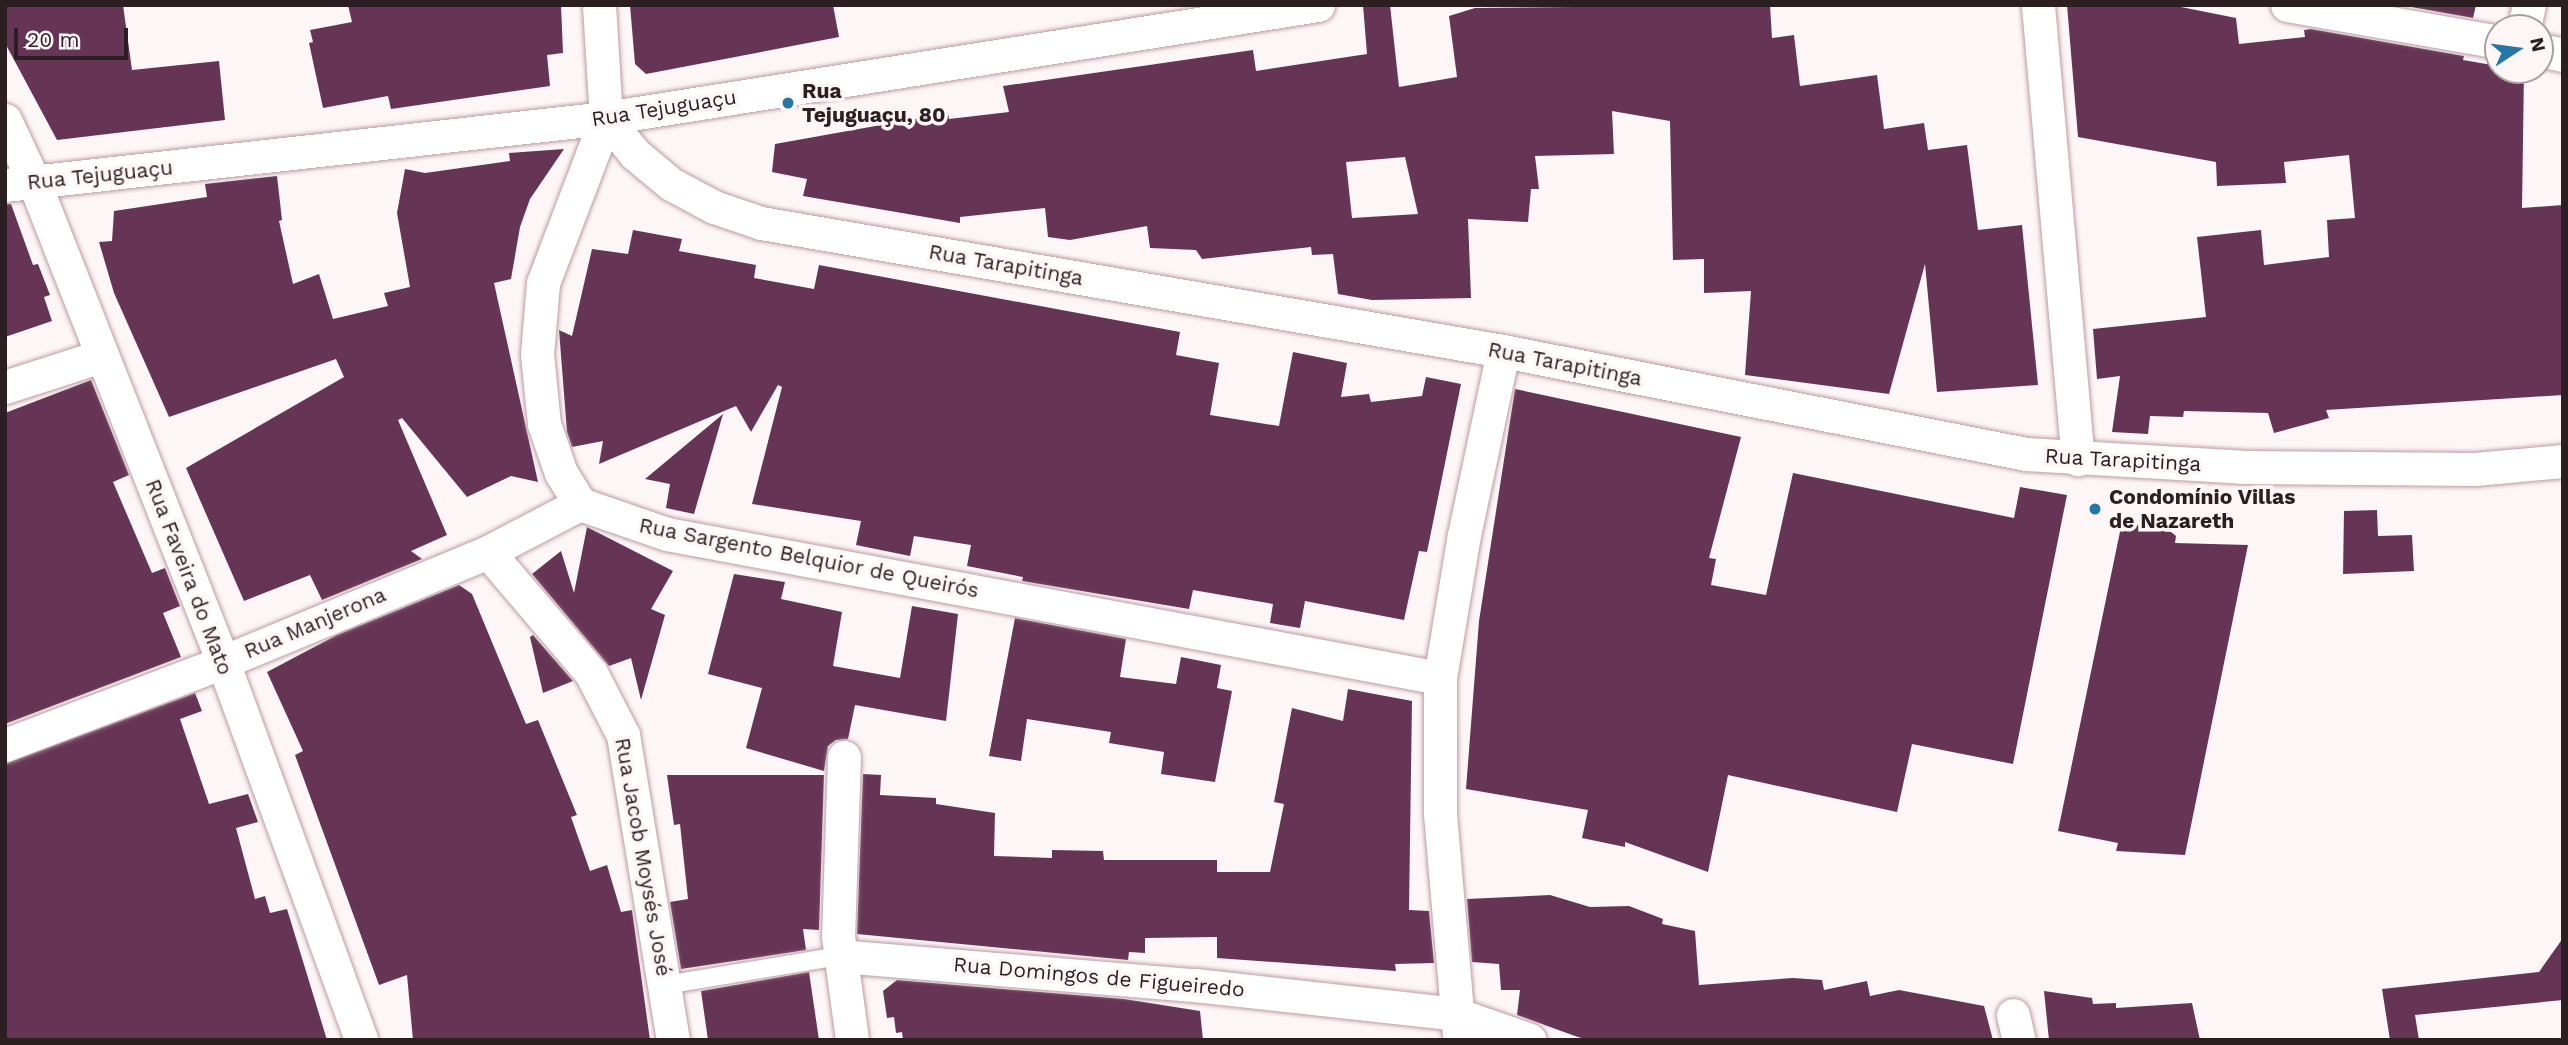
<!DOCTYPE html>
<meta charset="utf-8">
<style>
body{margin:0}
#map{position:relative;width:2568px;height:1045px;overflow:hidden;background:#fdf6f7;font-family:"Work Sans",sans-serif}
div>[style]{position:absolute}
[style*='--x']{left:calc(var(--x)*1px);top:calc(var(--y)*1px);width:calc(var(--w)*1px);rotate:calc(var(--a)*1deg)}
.building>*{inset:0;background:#663556}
.roads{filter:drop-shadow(0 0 2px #bd9ba2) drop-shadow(0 0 2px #bd9ba2)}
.lane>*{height:18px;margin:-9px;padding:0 9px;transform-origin:9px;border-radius:9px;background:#fff}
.street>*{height:33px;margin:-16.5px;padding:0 16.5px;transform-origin:16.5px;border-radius:16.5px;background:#fff}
.dots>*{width:19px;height:19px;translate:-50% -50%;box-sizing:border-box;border:4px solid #fdf6f7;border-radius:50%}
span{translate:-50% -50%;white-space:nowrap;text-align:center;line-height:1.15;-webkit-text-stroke:7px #fdf6f7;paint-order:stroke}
.poi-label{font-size:21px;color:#2c1f22;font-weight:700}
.left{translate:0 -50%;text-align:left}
.street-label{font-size:21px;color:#2c1f22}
.frame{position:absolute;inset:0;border:7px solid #2c1f22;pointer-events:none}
.north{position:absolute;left:2484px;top:14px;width:70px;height:70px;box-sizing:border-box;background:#fdf6f7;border:2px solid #a9a0a2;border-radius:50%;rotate:77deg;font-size:19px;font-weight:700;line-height:28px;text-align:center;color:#2c1f22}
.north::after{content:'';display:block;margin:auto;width:24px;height:32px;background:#2676a8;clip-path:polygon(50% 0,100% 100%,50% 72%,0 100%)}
.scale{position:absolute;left:14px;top:28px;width:114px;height:32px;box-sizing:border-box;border:4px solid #2c1f22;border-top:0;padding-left:9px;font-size:21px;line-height:24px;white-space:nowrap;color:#2c1f22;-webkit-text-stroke:5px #fdf6f7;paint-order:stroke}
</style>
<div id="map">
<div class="building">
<div style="clip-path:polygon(5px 5px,123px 5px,132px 70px,219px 61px,225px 120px,57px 140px,5px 43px)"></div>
<div style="clip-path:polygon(348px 5px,561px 5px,563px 53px,547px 55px,550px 86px,391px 109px,388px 96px,323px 108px,309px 43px,313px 42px,310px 30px,352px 22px)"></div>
<div style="clip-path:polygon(630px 5px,833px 5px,839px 37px,646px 74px,635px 64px)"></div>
<div style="clip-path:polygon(evenodd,1363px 5px,1390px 5px,1399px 87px,1457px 77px,1449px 16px,1475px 8px,1770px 5px,1772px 38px,1794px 35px,1800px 86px,1877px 75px,1884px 129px,1924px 123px,1928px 150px,1967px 145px,1978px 230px,2022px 225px,2038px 385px,1937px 392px,1925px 264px,1889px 394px,1745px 375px,1751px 291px,1704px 293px,1704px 259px,1673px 260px,1670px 121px,1612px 111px,1614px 154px,1535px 156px,1539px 189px,1531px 189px,1528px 222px,1468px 219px,1471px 298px,1372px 300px,1338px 294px,1333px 254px,1312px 255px,1311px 247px,1202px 259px,1196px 250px,1150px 248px,1147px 226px,1070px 240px,1048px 237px,1045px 208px,960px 217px,960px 223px,803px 196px,807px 179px,772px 172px,775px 144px,948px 113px,949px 119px,1009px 112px,1003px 86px,1253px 50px,1256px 71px,1367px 54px,1363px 5px,1405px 157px,1418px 214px,1352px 218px,1346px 162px,1405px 157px)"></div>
<div style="clip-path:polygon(2067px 5px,2171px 5px,2236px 18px,2239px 44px,2305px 37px,2304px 30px,2311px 29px,2464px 56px,2463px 60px,2498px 66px,2498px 70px,2524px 70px,2522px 208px,2563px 205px,2563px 395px,2326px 410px,2329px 418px,2274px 433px,2268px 413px,2184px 411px,2183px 417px,2150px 416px,2148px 434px,2112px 432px,2120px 376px,2097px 379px,2093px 329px,2206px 317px,2197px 237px,2261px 230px,2264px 265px,2329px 257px,2327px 220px,2355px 218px,2349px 155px,2284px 162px,2286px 183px,2217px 186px,2216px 162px,2078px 137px)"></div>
<div style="clip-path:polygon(2400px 5px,2476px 5px,2473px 18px)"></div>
<div style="clip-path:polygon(564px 149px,530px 199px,520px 227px,511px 279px,494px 283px,538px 482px,511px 476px,467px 497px,402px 418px,398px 420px,447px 535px,411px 551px,422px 559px,322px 600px,310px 575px,244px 601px,186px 468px,344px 377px,336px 359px,169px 417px,114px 293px,99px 242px,112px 241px,114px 211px,207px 197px,205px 184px,277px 176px,282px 220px,279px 221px,293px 284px,319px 274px,333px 319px,388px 306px,384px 293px,410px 287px,397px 213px,405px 169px,425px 173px,510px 161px,509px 153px)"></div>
<div style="clip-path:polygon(5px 204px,11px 204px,33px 265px,38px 264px,50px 295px,44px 297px,52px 321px,5px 337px)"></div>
<div style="clip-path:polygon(633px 230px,682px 239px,679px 251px,756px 265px,754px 278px,814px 289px,819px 265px,1180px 332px,1176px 355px,1219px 363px,1210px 415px,1279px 426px,1293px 352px,1347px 363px,1341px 397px,1369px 394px,1371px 402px,1422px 396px,1426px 377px,1461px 384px,1427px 552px,1419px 551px,1404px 620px,1305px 601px,1300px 628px,1270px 623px,1273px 604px,1193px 590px,1189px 609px,1022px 581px,1023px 577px,967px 566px,971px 545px,914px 536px,910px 556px,856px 545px,861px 521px,752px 504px,782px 387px,778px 385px,751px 432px,736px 406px,599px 464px,603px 441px,572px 447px,567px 432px,559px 330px,572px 336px,592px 249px,628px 254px)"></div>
<div style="clip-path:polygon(91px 380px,129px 475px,113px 482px,152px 573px,165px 568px,180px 606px,163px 613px,181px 657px,5px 724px,5px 413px)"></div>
<div style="clip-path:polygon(1515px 389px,1741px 437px,1709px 558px,1716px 559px,1711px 585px,1766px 595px,1793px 473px,2014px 518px,2020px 487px,2067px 495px,2013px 764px,1912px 744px,1897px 812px,1728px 775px,1708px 872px,1625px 842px,1625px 847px,1582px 838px,1588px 810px,1466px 789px,1479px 621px)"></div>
<div style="clip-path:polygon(723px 414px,694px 514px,666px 508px,670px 484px,645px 479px)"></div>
<div style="clip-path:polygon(2377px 510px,2378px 536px,2412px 535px,2414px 571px,2343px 574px,2344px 511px)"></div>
<div style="clip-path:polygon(2122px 522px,2171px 532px,2176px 536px,2175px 543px,2248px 545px,2185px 855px,2116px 851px,2118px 843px,2058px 831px)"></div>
<div style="clip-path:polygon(587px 527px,673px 571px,651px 609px,665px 615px,641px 700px,631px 658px,609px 666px,532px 574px,561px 551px,574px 593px)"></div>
<div style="clip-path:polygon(734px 574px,785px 582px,781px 599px,842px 612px,833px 666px,900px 678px,912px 606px,958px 614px,946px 721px,855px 705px,848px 739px,836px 740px,828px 746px,824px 771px,746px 748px,762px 688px,708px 674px)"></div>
<div style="clip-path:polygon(459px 585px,472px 594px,526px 724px,538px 720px,577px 815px,571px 817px,590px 871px,607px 865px,621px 912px,632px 910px,650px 1040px,413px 1040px,407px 975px,379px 985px,295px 755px,303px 751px,267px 672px,337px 635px)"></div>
<div style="clip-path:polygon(1015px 618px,1126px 639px,1120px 677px,1176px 684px,1181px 657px,1221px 665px,1217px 688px,1232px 691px,1215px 782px,1161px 774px,1164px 752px,1109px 743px,1111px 732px,1027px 719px,1021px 761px,989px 756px)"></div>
<div style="clip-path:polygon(533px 635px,573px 681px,543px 693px,530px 637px)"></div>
<div style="clip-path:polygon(1348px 689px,1412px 701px,1409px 910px,1429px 911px,1434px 963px,1395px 964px,1396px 971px,1217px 958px,1217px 937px,1145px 938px,1145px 953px,1129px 952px,1128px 960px,857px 934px,863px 774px,881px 775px,880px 795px,936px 798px,936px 804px,995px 813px,994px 856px,1052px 858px,1052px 850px,1103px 851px,1104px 860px,1217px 860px,1217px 872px,1270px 872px,1284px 804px,1274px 802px,1292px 708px,1343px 721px)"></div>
<div style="clip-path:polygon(195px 693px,202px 711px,180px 719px,209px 804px,248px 794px,258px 822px,236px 828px,255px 899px,265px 896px,270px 913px,287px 909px,327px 1040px,5px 1040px,5px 764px)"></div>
<div style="clip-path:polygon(667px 775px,824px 775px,819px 930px,803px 929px,806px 950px,681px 969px,670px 902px,688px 899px,680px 824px,674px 825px)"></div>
<div style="clip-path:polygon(1550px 895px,1590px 907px,1629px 906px,1663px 919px,1662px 924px,1695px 931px,1699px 985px,1793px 978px,1822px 980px,1824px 990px,1867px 981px,1870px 996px,1899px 990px,1984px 1006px,1993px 1040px,1588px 1040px,1575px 1036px,1517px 1015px,1520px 990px,1501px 990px,1499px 964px,1472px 962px,1467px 899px)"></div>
<div style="clip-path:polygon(2563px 938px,2563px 1000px,2415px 1015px,2419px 1040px,2390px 1040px,2382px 989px,2539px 972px)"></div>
<div style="clip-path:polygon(809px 972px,819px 1040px,708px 1040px,701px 991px)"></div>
<div style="clip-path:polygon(897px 980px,1124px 999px,1200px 1011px,1203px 1040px,903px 1040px,902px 1032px,896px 1033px,894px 1017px,887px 1018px,883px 991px)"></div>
<div style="clip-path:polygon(2044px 991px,2092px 998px,2093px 1004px,2116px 1003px,2116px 1008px,2192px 1003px,2200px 1040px,2049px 1040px)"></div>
</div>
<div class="roads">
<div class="lane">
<div style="--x:666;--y:985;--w:175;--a:-9.5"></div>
</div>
<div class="street">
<div style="--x:599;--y:5;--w:113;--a:86.5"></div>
<div style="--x:606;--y:118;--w:177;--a:110.9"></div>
<div style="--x:543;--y:283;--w:71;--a:94.8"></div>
<div style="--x:537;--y:354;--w:70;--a:84.3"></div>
<div style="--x:544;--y:424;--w:52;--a:70.9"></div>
<div style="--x:561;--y:473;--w:36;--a:58"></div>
<div style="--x:580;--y:504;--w:92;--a:19"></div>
<div style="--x:667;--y:534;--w:786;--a:10.55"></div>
<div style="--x:2038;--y:5;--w:456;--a:85"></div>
<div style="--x:2287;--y:5;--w:214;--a:9.9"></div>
<div style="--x:2524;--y:28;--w:24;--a:-78"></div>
<div style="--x:2540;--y:50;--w:24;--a:12"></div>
<div style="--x:606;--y:118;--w:46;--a:51.1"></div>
<div style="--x:635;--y:154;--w:47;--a:39.8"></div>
<div style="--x:671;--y:184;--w:49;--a:28.1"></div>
<div style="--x:714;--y:207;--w:50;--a:18.8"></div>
<div style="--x:761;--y:223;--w:753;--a:9.79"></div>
<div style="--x:1503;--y:351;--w:533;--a:11.14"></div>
<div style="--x:2026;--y:454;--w:216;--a:3.4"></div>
<div style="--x:2242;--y:467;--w:233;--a:0.5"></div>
<div style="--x:2475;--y:469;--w:88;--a:-5.2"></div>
<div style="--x:5;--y:120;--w:68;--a:64.9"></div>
<div style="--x:34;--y:182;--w:516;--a:68.51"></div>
<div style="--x:223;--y:662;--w:402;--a:69.9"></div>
<div style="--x:5;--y:185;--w:605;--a:-6.36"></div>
<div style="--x:606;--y:118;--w:721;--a:-9.02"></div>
<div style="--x:5;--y:387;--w:101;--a:-17.9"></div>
<div style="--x:488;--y:552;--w:159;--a:49.6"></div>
<div style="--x:591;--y:673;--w:70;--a:62.7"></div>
<div style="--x:623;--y:735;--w:309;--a:80.7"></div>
<div style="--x:5;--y:745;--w:233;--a:-20.8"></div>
<div style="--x:223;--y:662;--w:287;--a:-22.5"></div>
<div style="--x:488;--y:552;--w:104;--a:-27.6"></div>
<div style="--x:844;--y:757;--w:179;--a:91.9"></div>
<div style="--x:838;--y:936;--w:105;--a:82.3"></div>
<div style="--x:839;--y:956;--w:357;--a:4.7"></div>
<div style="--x:1195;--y:985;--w:263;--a:6.3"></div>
<div style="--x:1456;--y:1014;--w:78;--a:19.4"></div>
<div style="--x:2013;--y:1015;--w:26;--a:77"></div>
<div style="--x:1459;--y:1035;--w:224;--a:-94.9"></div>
<div style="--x:1440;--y:812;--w:134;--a:-90"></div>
<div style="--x:1440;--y:678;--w:145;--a:-80.5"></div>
<div style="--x:1464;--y:535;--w:188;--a:-78"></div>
</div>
</div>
<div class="dots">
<div style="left:788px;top:103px;background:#2676a8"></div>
<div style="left:2095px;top:509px;background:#2676a8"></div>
</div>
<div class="poi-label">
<span class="left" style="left:802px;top:103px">Rua<br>Tejuguaçu, 80</span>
<span class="left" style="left:2109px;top:509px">Condomínio Villas<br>de Nazareth</span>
</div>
<div class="street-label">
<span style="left:664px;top:108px;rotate:-9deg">Rua Tejuguaçu</span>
<span style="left:100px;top:175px;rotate:-6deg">Rua Tejuguaçu</span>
<span style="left:1006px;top:265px;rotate:10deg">Rua Tarapitinga</span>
<span style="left:1565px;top:364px;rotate:11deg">Rua Tarapitinga</span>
<span style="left:2123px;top:460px;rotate:3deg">Rua Tarapitinga</span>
<span style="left:809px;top:558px;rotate:11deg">Rua Sargento Belquior de Queirós</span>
<span style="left:189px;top:577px;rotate:69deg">Rua Faveira do Mato</span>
<span style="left:315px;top:623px;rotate:-23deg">Rua Manjerona</span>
<span style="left:643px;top:857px;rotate:80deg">Rua Jacob Moysés José</span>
<span style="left:1099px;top:977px;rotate:5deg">Rua Domingos de Figueiredo</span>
</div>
<div class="frame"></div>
<div class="north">N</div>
<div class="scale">20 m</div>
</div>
